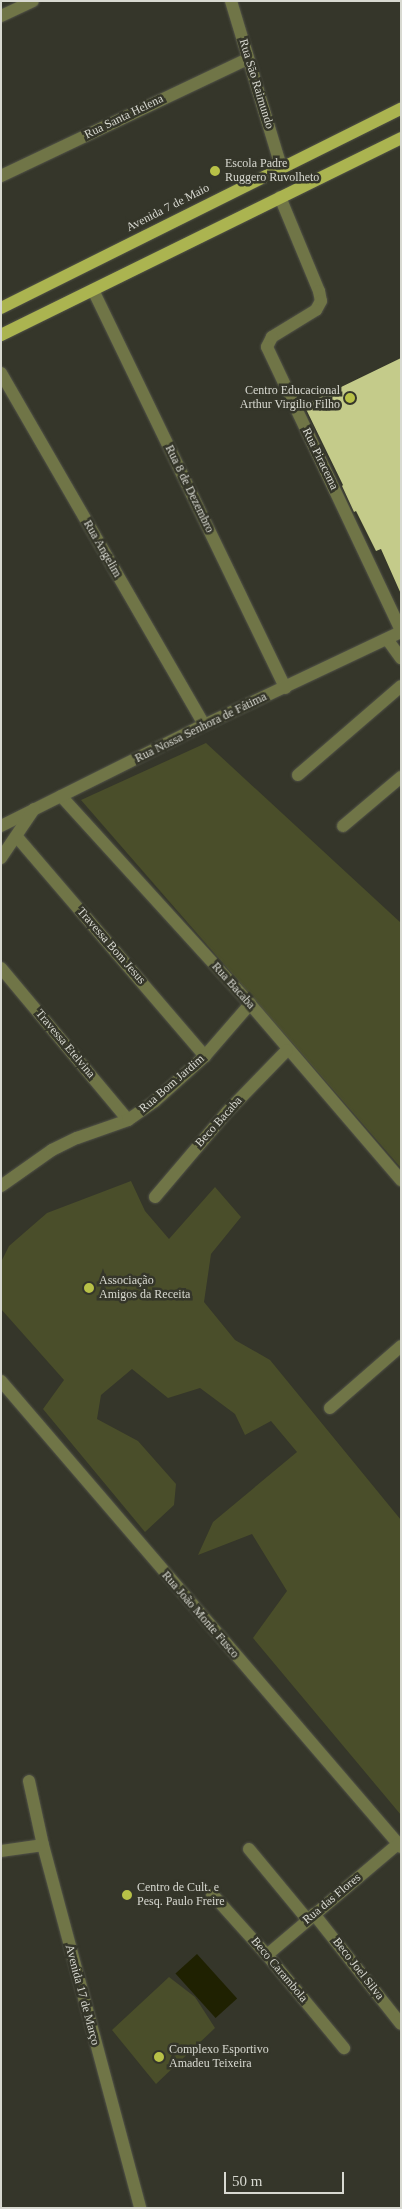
<!DOCTYPE html>
<meta charset="utf-8">
<style>
body{margin:0}
#map{position:relative;width:402px;height:2209px;overflow:hidden;background:#35362a;font-family:"Times New Roman",serif}
div>[style]{position:absolute}
[style*='--x']{left:calc(var(--x)*1px);top:calc(var(--y)*1px);width:calc(var(--w)*1px);rotate:calc(var(--a)*1deg)}
.green>*{inset:0;background:#4a4e2a}
.water>*{inset:0;background:#1f2101;transform-origin:0 0}
.building>*{inset:0;background:#c4cb8a}
.roads{filter:drop-shadow(0 0 1px #525348) drop-shadow(0 0 1px #525348)}
.minor>*{height:12px;margin:-6px;padding:0 6px;transform-origin:6px;border-radius:6px;background:#707547}
.major>*{height:12px;margin:-6px;padding:0 6px;transform-origin:6px;border-radius:6px;background:#abb450}
.dots>*{width:14px;height:14px;translate:-50% -50%;box-sizing:border-box;border:2px solid #35362a;border-radius:50%}
span{translate:-50% -50%;white-space:nowrap;text-align:center;line-height:1.15;-webkit-text-stroke:5px #35362a;paint-order:stroke}
.street-label{font-size:12px;color:#d8d9d1}
.poi-label{font-size:12px;color:#d8d9d1}
.left{translate:0 -50%;text-align:left}
.right{translate:-100% -50%;text-align:right}
.frame{position:absolute;inset:0;border:2px solid #d8d9d1;pointer-events:none}
.scale{position:absolute;left:224px;top:2172px;width:120px;height:22px;box-sizing:border-box;border:2px solid #d8d9d1;border-top:0;padding-left:6px;font-size:15px;line-height:18px;white-space:nowrap;color:#d8d9d1;-webkit-text-stroke:4px #35362a;paint-order:stroke}
</style>
<div id="map">
<div class="green">
<div style="clip-path:polygon(206px 743px,401px 923px,401px 1168px,81px 800px)"></div>
<div style="clip-path:polygon(131px 1181px,145px 1211px,169px 1239px,215px 1187px,241px 1217px,211px 1254px,204px 1302px,235px 1340px,270px 1360px,401px 1520px,401px 1815px,253px 1638px,287px 1591px,252px 1534px,198px 1555px,213px 1522px,297px 1452px,271px 1421px,245px 1435px,235px 1414px,200px 1388px,168px 1398px,132px 1369px,101px 1395px,97px 1419px,138px 1441px,176px 1484px,174px 1505px,145px 1532px,43px 1409px,64px 1380px,1px 1309px,1px 1262px,9px 1246px,47px 1213px)"></div>
<div style="clip-path:polygon(169px 1977px,195px 1997px,215px 2028px,156px 2084px,112px 2030px)"></div>
</div>
<div class="water">
<div style="left:197px;top:1954px;width:60px;height:29px;rotate:48deg"></div>
</div>
<div class="building">
<div style="clip-path:polygon(401px 358px,401px 594px,381px 549px,376px 551px,356px 511px,354px 512px,342px 486px,343px 485px,304px 405px)"></div>
</div>
<div class="roads">
<div class="minor">
<div style="--x:231;--y:1;--w:173;--a:73.2"></div>
<div style="--x:1;--y:16;--w:35;--a:-25"></div>
<div style="--x:1;--y:176;--w:272;--a:-25.4"></div>
<div style="--x:280;--y:197;--w:102;--a:67.5"></div>
<div style="--x:319;--y:291;--w:10;--a:79"></div>
<div style="--x:321;--y:301;--w:10;--a:119"></div>
<div style="--x:316;--y:310;--w:52;--a:148.5"></div>
<div style="--x:272;--y:337;--w:11;--a:117"></div>
<div style="--x:267;--y:347;--w:314;--a:64.7"></div>
<div style="--x:93;--y:290;--w:442;--a:64.2"></div>
<div style="--x:1;--y:373;--w:406;--a:60"></div>
<div style="--x:387;--y:639;--w:24;--a:54"></div>
<div style="--x:298;--y:775;--w:136;--a:-40.8"></div>
<div style="--x:61;--y:796;--w:281;--a:47.7"></div>
<div style="--x:250;--y:1004;--w:232;--a:49.4"></div>
<div style="--x:1;--y:826;--w:227;--a:-26.5"></div>
<div style="--x:204;--y:725;--w:218;--a:-25.3"></div>
<div style="--x:343;--y:826;--w:76;--a:-40.2"></div>
<div style="--x:17;--y:837;--w:289;--a:49.4"></div>
<div style="--x:1;--y:858;--w:59;--a:-56"></div>
<div style="--x:1;--y:968;--w:198;--a:50.1"></div>
<div style="--x:1;--y:1186;--w:62;--a:-35.2"></div>
<div style="--x:52;--y:1150;--w:28;--a:-26"></div>
<div style="--x:77;--y:1138;--w:54;--a:-19.4"></div>
<div style="--x:128;--y:1120;--w:33;--a:-35"></div>
<div style="--x:155;--y:1101;--w:67;--a:-42"></div>
<div style="--x:205;--y:1056;--w:69;--a:-49.1"></div>
<div style="--x:155;--y:1197;--w:111;--a:-49.7"></div>
<div style="--x:227;--y:1112;--w:86;--a:-45.9"></div>
<div style="--x:1;--y:1381;--w:614;--a:49.36"></div>
<div style="--x:330;--y:1408;--w:94;--a:-41.1"></div>
<div style="--x:29;--y:1781;--w:66;--a:77.7"></div>
<div style="--x:43;--y:1845;--w:376;--a:75"></div>
<div style="--x:249;--y:1849;--w:91;--a:50.4"></div>
<div style="--x:1;--y:1851;--w:42;--a:-8.1"></div>
<div style="--x:212;--y:1894;--w:82;--a:48"></div>
<div style="--x:267;--y:1955;--w:121;--a:50.4"></div>
<div style="--x:314;--y:1914;--w:140;--a:51.7"></div>
<div style="--x:267;--y:1955;--w:172;--a:-40.3"></div>
</div>
<div class="major">
<div style="--x:1;--y:308;--w:447;--a:-26.5"></div>
<div style="--x:1;--y:335;--w:446;--a:-26.2"></div>
</div>
</div>
<div class="dots">
<div style="left:215px;top:171px;background:#b8c147"></div>
<div style="left:350px;top:398px;background:#b8c147"></div>
<div style="left:89px;top:1288px;background:#b8c147"></div>
<div style="left:127px;top:1895px;background:#b8c147"></div>
<div style="left:159px;top:2057px;background:#b8c147"></div>
</div>
<div class="street-label">
<span style="left:256px;top:84px;rotate:73deg">Rua São Raimundo</span>
<span style="left:124px;top:117px;rotate:-26deg">Rua Santa Helena</span>
<span style="left:168px;top:208px;rotate:-27deg">Avenida 7 de Maio</span>
<span style="left:320px;top:459px;rotate:64deg">Rua Piracema</span>
<span style="left:189px;top:489px;rotate:64deg">Rua 8 de Dezembro</span>
<span style="left:102px;top:549px;rotate:60deg">Rua Angelim</span>
<span style="left:201px;top:728px;rotate:-26deg">Rua Nossa Senhora de Fátima</span>
<span style="left:111px;top:946px;rotate:49deg">Travessa Bom Jesus</span>
<span style="left:233px;top:986px;rotate:48deg">Rua Bacaba</span>
<span style="left:65px;top:1044px;rotate:50deg">Travessa Etelvina</span>
<span style="left:172px;top:1084px;rotate:-41deg">Rua Bom Jardim</span>
<span style="left:219px;top:1122px;rotate:-48deg">Beco Bacaba</span>
<span style="left:200px;top:1615px;rotate:49deg">Rua João Monte Fusco</span>
<span style="left:332px;top:1899px;rotate:-40deg">Rua das Flores</span>
<span style="left:358px;top:1969px;rotate:52deg">Beco Joel Silva</span>
<span style="left:279px;top:1970px;rotate:50deg">Beco Carambola</span>
<span style="left:82px;top:1995px;rotate:75deg">Avenida 17 de Março</span>
</div>
<div class="poi-label">
<span class="left" style="left:225px;top:171px">Escola Padre<br>Ruggero Ruvolheto</span>
<span class="right" style="left:340px;top:398px">Centro Educacional<br>Arthur Virgilio Filho</span>
<span class="left" style="left:99px;top:1288px">Associação<br>Amigos da Receita</span>
<span class="left" style="left:137px;top:1895px">Centro de Cult. e<br>Pesq. Paulo Freire</span>
<span class="left" style="left:169px;top:2057px">Complexo Esportivo<br>Amadeu Teixeira</span>
</div>
<div class="frame"></div>
<div class="scale">50 m</div>
</div>
